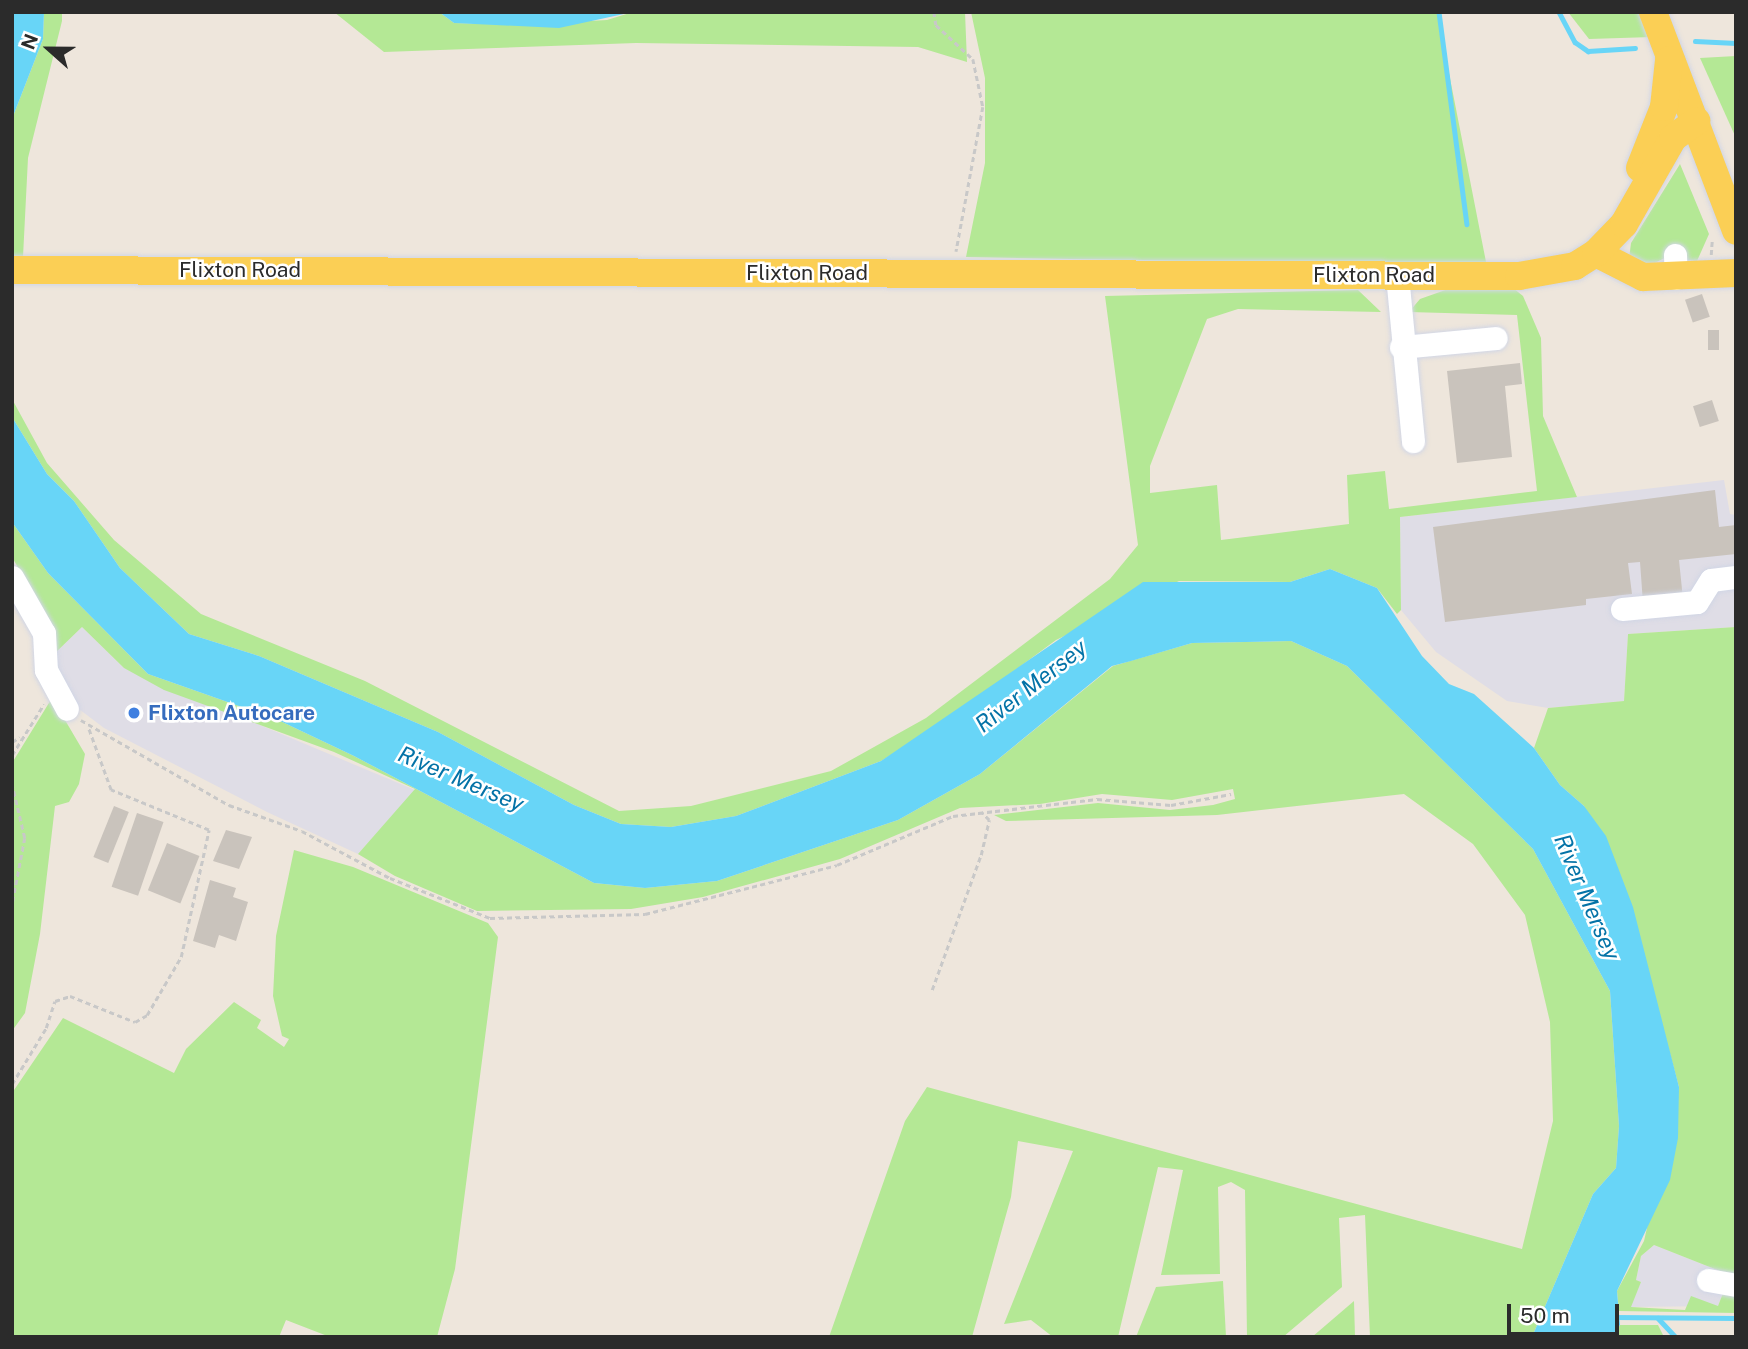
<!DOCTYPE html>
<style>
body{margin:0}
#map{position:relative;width:1748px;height:1349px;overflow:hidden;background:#eee6dc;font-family:"Public Sans",sans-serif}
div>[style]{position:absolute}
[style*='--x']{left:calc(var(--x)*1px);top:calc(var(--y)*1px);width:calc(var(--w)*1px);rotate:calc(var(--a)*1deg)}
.industrial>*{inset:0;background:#dfdde6}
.green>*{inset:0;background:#b4e895}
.water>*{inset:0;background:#68d5f7}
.stream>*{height:4.5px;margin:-2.25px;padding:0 2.25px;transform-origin:2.25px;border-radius:2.25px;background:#68d5f7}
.building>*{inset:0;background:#c9c3bc;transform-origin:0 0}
.path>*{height:2.5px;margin-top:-1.25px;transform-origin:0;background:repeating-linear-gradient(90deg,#c8c8c8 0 5px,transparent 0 8.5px)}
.roads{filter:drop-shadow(0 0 2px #d1d6e5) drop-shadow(0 0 2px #d1d6e5)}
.minor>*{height:23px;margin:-11.5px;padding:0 11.5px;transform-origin:11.5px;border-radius:11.5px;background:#fff}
.major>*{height:28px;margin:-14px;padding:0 14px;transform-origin:14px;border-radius:14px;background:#fbcf55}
.dots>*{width:19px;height:19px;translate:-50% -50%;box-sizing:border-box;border:4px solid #fff;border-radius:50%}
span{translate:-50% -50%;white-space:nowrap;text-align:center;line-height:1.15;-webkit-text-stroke:5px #fff;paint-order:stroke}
.street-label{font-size:21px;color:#2b2b2b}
.shop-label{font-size:21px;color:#366cbe;font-weight:700}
.left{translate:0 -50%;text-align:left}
.water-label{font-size:23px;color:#0473a7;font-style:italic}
.frame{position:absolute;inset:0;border:14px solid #2b2b2b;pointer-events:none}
.north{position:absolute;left:14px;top:14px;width:70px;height:70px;-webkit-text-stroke:5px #fff;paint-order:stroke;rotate:291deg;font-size:19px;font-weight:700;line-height:28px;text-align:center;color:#2b2b2b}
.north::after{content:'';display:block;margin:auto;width:24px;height:32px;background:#2b2b2b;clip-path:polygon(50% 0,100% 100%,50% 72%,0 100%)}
.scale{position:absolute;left:1507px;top:1304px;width:112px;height:32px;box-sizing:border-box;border:4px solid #2b2b2b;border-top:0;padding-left:9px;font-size:21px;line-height:24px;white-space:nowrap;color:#2b2b2b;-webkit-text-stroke:5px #fff;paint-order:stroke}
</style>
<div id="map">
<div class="industrial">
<div style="clip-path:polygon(1724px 480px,1730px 514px,1736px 515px,1736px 627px,1628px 634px,1624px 701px,1548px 708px,1507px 701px,1436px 652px,1401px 610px,1400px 517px)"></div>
<div style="clip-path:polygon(82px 627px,124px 668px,415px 790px,358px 854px,267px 812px,104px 728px,71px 703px,54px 678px,53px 655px)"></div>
<div style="clip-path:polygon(1654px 1245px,1730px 1275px,1718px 1306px,1630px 1307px,1641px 1282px,1636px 1280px,1641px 1256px)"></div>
</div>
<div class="green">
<div style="clip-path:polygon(44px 12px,62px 12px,62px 21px,28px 158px,23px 257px,12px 257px,12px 119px,43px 39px)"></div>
<div style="clip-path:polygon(334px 12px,439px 12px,454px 23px,514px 25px,607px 20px,633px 12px,965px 12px,967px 62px,918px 47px,636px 43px,384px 52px)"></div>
<div style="clip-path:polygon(971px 12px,1437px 12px,1487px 267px,966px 257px,985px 163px,985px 78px)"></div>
<div style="clip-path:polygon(1568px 12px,1641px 12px,1652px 37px,1589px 39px)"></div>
<div style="clip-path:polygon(1736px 56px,1736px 138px,1700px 58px)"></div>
<div style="clip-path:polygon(1680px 164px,1709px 234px,1697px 261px,1665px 258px,1650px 265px,1629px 259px,1631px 243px)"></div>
<div style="clip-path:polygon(1451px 288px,1513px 288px,1523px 296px,1541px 338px,1543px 416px,1577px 497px,1400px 517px,1401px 610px,1397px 614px,1377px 588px,1330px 569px,1290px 582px,1179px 581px,1056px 640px,945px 722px,881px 761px,736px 816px,671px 827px,621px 824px,574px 805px,438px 732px,259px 656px,189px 634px,120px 568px,74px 501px,47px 474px,12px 417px,12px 399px,47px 463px,114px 540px,201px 614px,365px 681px,619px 811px,691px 806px,831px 771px,926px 718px,1110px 579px,1138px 545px,1105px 296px,1358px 290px,1381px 312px,1238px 309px,1207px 319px,1150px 466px,1150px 493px,1217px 485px,1221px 540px,1349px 524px,1347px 475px,1385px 471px,1389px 509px,1537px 491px,1517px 315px,1409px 312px,1420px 299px)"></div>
<div style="clip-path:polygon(12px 522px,48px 573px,148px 674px,276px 719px,354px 756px,594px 883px,645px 888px,717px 881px,898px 820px,980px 774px,1113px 666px,1192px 643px,1291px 641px,1347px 666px,1533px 849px,1610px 991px,1619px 1126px,1616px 1168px,1593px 1194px,1532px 1337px,1370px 1337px,1365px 1215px,1339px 1218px,1342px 1287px,1283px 1337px,1247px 1337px,1245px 1190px,1231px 1182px,1218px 1187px,1220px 1274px,1161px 1275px,1183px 1170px,1158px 1167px,1118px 1337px,1053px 1337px,1031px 1320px,1004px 1324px,1073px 1151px,1018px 1141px,1011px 1197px,972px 1337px,829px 1337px,905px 1121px,927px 1087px,1522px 1249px,1553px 1121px,1550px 1022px,1525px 915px,1473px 844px,1404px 794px,1217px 815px,1006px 821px,994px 815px,1098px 803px,1170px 810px,1213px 805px,1235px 799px,1233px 789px,1172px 800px,1102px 794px,1040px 804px,960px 808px,840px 859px,703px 897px,631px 909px,477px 911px,395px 876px,358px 854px,415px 789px,334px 752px,164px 690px,124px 668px,82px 627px,53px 655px,43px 612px,12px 557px)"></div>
<div style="clip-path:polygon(evenodd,1736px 627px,1736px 1313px,1619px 1311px,1617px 1291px,1644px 1241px,1679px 1087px,1655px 998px,1584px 806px,1560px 785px,1534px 748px,1548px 708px,1624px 701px,1628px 634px,1736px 627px,1654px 1245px,1730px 1275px,1718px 1306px,1691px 1296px,1685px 1310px,1631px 1307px,1641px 1282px,1636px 1280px,1641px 1256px,1654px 1245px)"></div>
<div style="clip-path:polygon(52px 698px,85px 754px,79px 784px,69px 802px,55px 806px,40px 934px,25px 1013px,12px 1031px,12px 763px)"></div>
<div style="clip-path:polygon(294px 850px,353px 867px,488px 923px,498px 937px,455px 1269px,437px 1337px,330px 1337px,286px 1320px,279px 1337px,12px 1337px,12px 1093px,63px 1018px,174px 1073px,186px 1049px,234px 1002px,261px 1020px,257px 1028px,284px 1047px,289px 1039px,282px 1036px,273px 996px,276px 936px)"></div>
<div style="clip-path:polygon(1223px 1281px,1226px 1337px,1136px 1337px,1156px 1287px)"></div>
<div style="clip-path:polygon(1354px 1301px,1355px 1337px,1312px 1337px)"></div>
<div style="clip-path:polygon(1620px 1325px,1658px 1325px,1664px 1337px,1612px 1337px)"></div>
</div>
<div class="water">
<div style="clip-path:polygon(12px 12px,44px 12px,43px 39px,12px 119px)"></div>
<div style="clip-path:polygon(439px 12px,633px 12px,559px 28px,454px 23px)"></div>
<div style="clip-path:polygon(12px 417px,47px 474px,74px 501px,120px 568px,189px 634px,259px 656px,438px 732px,574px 805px,621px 824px,671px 827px,736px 816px,881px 761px,1143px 582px,1290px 582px,1330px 569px,1377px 588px,1422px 656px,1449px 684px,1474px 694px,1534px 748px,1560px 785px,1584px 806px,1606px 836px,1633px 907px,1679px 1087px,1678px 1138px,1670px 1180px,1617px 1291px,1620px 1325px,1612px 1337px,1532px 1337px,1593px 1194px,1616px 1168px,1619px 1126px,1610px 991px,1533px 849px,1347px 666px,1291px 641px,1192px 643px,1131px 661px,1112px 666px,980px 774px,898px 820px,717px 881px,645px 888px,594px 883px,354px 756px,276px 719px,148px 674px,48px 573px,12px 522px)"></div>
</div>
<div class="stream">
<div style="--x:1439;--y:12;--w:214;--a:82.5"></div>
<div style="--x:1559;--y:12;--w:34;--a:62"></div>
<div style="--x:1575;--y:42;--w:16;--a:35"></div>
<div style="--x:1588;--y:51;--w:47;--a:-3.7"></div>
<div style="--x:1695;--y:41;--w:41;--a:2.8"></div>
<div style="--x:1614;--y:1317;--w:122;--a:0.5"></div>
<div style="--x:1658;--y:1318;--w:26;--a:47"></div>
</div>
<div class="building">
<div style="left:1702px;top:294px;width:24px;height:18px;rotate:71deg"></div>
<div style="left:1708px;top:330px;width:11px;height:20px"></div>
<div style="clip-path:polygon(1520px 363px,1522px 384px,1505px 386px,1512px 457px,1457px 463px,1447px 371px)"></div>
<div style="left:1712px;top:400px;width:22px;height:20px;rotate:72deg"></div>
<div style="clip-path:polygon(1715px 490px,1719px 527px,1736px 525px,1736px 554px,1679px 560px,1683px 599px,1643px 603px,1640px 562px,1628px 563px,1632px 594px,1586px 599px,1586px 605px,1445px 622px,1433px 527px)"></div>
<div style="left:114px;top:806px;width:16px;height:55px;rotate:22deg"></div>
<div style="left:137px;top:813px;width:28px;height:78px;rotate:19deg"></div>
<div style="clip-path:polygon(226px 830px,252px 837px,239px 869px,213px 861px)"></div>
<div style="left:167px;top:843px;width:35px;height:51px;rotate:22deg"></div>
<div style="clip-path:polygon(210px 880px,236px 888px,233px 897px,248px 902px,236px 941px,219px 935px,215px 948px,193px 941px)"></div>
</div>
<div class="path">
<div style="--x:934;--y:12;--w:13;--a:81"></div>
<div style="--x:936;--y:25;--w:50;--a:42.6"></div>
<div style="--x:973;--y:59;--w:49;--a:78.2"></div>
<div style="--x:983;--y:107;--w:147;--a:100.5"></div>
<div style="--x:1711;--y:255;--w:16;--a:-86"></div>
<div style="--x:81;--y:720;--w:171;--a:29.9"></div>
<div style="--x:229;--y:805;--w:77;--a:19.6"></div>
<div style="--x:302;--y:831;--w:100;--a:28.1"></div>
<div style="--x:390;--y:878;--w:108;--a:21.8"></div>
<div style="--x:490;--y:918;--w:155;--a:-1.5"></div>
<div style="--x:645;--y:914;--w:198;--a:-14.3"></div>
<div style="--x:837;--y:865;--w:126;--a:-22.9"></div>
<div style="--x:953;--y:816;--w:145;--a:-6.7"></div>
<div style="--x:1097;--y:799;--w:74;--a:4.6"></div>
<div style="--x:1171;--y:805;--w:61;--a:-10.4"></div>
<div style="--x:12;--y:742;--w:9;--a:-32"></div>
<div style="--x:12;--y:755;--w:60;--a:-57.9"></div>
<div style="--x:12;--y:783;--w:57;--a:76.7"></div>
<div style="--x:25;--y:838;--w:69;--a:100.8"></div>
<div style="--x:932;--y:990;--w:144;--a:-70.1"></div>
<div style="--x:981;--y:855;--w:36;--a:-77"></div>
<div style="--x:989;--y:820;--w:11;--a:-135"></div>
<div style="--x:12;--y:1084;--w:66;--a:-58.7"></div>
<div style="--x:46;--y:1028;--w:28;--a:-72"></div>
<div style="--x:55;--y:1001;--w:16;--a:-18"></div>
<div style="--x:70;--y:996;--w:70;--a:21.8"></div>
<div style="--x:135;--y:1022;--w:14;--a:-30"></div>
<div style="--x:147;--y:1015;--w:67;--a:-59.6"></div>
<div style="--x:181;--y:957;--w:130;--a:-77.6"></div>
<div style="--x:209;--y:830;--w:106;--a:-157.8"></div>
<div style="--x:111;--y:790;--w:67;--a:-110.1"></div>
</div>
<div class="roads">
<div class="minor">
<div style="--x:1675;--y:255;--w:23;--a:88"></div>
<div style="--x:1397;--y:275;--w:167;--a:84.5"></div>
<div style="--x:1401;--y:347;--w:95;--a:-5.4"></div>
<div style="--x:12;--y:577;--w:64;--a:60.3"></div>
<div style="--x:44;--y:633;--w:37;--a:87"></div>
<div style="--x:46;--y:670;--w:44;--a:61.7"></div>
<div style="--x:1622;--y:609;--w:75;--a:-5.3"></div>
<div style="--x:1697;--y:602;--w:26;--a:-58"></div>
<div style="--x:1711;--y:580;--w:25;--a:-7"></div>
<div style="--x:1708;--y:1280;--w:28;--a:10"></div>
</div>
<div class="major">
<div style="--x:1653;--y:12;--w:234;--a:69.2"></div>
<div style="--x:1640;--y:168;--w:66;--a:-68.5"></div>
<div style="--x:1664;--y:107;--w:47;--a:-83.9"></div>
<div style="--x:1596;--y:253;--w:53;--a:27.1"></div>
<div style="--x:1643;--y:277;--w:93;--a:-2.5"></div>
<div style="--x:12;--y:270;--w:1507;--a:0.23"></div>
<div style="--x:1519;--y:276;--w:57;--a:-10.1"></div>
<div style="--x:1575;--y:266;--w:25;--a:-32"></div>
<div style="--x:1596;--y:253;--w:40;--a:-46"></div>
<div style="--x:1624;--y:224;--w:99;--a:-60.3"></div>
<div style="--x:1673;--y:138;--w:29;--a:-36"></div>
</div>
</div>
<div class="dots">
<div style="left:134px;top:713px;background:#3f7fe0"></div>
</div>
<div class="street-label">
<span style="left:240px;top:270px">Flixton Road</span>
<span style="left:807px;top:273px">Flixton Road</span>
<span style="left:1374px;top:275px">Flixton Road</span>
</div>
<div class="shop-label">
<span class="left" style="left:148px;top:713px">Flixton Autocare</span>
</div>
<div class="water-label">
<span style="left:1031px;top:686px;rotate:-38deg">River Mersey</span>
<span style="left:461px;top:779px;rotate:23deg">River Mersey</span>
<span style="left:1587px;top:897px;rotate:67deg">River Mersey</span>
</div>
<div class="frame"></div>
<div class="north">N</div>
<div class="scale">50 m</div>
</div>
